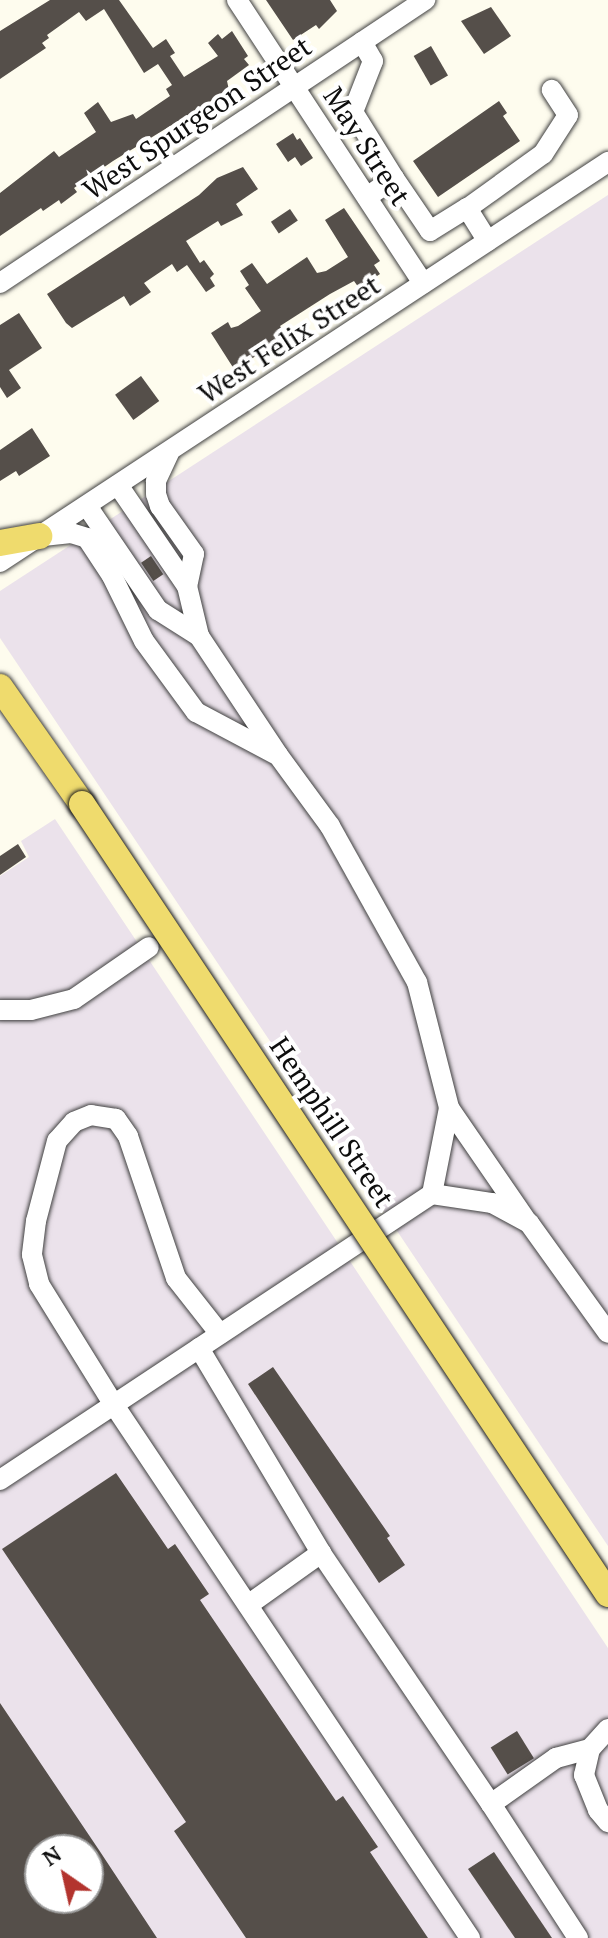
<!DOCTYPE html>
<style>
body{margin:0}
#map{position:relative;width:608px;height:1938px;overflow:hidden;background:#fefcee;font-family:"PT Serif",serif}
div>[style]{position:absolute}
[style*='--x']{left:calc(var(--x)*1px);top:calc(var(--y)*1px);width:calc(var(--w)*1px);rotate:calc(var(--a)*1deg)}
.industrial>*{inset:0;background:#ebe2eb}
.building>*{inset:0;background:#554f4a;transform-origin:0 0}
.roads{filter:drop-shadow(0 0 2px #404040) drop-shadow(0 0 2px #404040)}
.minor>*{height:20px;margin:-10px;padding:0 10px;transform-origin:10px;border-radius:10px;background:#fff}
.major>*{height:26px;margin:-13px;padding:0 13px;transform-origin:13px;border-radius:13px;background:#efdb6d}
.bridges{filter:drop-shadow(0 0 2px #1e1e1e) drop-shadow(0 0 2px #1e1e1e)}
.major-bridge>*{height:26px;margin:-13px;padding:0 13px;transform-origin:13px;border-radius:13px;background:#efdb6d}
span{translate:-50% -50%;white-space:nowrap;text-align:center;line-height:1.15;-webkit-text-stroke:8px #fff;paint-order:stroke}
.street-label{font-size:28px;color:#0d0d0d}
.north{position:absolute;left:24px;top:1834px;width:80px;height:80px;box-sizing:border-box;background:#fff;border:2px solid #9e9e9e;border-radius:50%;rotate:326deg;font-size:22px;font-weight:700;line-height:32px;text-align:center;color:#0d0d0d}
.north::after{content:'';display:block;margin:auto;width:28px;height:36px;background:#b3342e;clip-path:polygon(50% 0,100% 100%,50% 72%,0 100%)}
</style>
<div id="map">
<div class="industrial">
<div style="clip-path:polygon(608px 195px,608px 1546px,0 638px,0 591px)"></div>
<div style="clip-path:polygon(evenodd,55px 819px,608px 1648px,608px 1938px,0 1938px,0 876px,29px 857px,21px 841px,55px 819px,40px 1850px,88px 1850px,88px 1898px,40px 1898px,40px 1850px)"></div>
</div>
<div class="building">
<div style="clip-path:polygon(50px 0,119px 0,153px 48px,166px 39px,175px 53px,170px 56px,184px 77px,218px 56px,208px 43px,218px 34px,222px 39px,232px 31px,248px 56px,244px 59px,249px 65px,227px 81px,229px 90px,113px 161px,74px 188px,77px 192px,61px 204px,59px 200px,43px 211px,41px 208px,0 236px,0 193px,54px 151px,59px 157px,96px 132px,84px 113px,98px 102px,111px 122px,133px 114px,136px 119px,170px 96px,166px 89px,172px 85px,158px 64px,144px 73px,104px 9px,86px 21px,79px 12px,47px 35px,49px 38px,42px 43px,46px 48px,0 79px,0 31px)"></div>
<div style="clip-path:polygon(266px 0,330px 0,337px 11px,319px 29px,316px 25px,293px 40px)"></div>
<div style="clip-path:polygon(491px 7px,511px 36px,484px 54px,461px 21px)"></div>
<div style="left:431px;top:46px;width:34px;height:20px;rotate:60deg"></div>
<div style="clip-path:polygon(499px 101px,507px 113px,503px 116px,520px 141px,438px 197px,413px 161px)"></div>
<div style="clip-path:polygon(293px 133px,297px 140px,300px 138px,313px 158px,301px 166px,295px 157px,288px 162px,276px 144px)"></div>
<div style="clip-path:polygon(243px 167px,258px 189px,236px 204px,243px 215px,221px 226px,218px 221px,186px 241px,200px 263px,204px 260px,214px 274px,210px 278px,215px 286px,206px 292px,187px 265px,177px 272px,172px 264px,144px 283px,151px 292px,130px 306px,124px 296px,72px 328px,66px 323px,47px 294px,199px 195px,217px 178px)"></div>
<div style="clip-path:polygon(344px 208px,380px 261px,374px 265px,380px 274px,359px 288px,354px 281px,330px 294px,280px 326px,285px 333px,278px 338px,280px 342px,234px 369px,211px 333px,228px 322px,231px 328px,238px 326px,261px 311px,245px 288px,249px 285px,240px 271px,252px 263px,267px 284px,307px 257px,317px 273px,326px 271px,348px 257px,325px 220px)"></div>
<div style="left:290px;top:209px;width:14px;height:23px;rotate:56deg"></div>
<div style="clip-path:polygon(19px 313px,42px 348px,9px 370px,21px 388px,7px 398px,0 387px,0 325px)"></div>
<div style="left:141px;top:376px;width:31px;height:32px;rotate:54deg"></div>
<div style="clip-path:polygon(32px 428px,50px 456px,19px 476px,16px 471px,0 481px,0 450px)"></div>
<div style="left:151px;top:556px;width:22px;height:12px;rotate:56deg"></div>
<div style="clip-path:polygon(18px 844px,26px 857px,0 875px,0 856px)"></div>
<div style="clip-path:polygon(273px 1367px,390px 1536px,387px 1538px,405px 1565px,379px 1583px,248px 1384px)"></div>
<div style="clip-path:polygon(116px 1473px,168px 1549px,175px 1544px,209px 1594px,200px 1600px,336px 1801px,343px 1796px,378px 1847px,370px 1852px,428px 1938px,246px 1938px,174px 1831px,186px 1822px,2px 1549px)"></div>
<div style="clip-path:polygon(evenodd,0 1703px,99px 1850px,157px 1938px,0 1938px,0 1703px,40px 1850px,88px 1850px,88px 1898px,40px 1898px,40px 1850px)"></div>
<div style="left:517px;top:1731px;width:32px;height:31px;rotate:58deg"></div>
<div style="clip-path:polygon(494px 1852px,552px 1938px,515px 1938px,468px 1869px)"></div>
</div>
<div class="roads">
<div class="minor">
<div style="--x:237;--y:0;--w:339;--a:56.7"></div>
<div style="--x:362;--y:42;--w:22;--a:60"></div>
<div style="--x:373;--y:61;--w:55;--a:111.4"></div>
<div style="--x:353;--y:112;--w:78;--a:58.2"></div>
<div style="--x:367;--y:197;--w:33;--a:-35"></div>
<div style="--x:394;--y:178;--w:64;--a:55.8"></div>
<div style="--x:430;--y:231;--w:44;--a:-31.9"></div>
<div style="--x:467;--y:208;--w:39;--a:58"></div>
<div style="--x:465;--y:210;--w:96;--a:-35.7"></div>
<div style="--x:543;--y:154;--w:46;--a:-57.3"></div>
<div style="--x:568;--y:115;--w:30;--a:-123"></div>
<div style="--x:0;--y:283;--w:511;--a:-33.66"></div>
<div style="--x:169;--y:453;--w:31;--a:115"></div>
<div style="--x:156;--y:481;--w:13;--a:90"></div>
<div style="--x:156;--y:494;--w:13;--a:72"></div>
<div style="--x:160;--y:506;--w:59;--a:54.7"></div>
<div style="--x:194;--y:554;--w:33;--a:102"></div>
<div style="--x:118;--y:485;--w:122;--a:55.7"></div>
<div style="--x:187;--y:586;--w:51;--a:76.5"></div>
<div style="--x:199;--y:636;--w:143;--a:56.4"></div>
<div style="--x:278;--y:755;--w:88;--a:53.8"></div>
<div style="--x:330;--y:826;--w:179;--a:60.9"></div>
<div style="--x:417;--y:982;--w:130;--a:75.7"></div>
<div style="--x:449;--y:1108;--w:88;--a:101.2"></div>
<div style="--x:87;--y:506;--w:126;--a:55.7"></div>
<div style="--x:158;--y:610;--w:49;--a:32.4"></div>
<div style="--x:43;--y:536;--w:28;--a:-6"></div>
<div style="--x:71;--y:533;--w:17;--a:17"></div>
<div style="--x:87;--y:538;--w:45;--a:56.7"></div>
<div style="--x:112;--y:576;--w:72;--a:63.8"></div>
<div style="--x:144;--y:641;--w:88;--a:53.8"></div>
<div style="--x:196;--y:712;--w:89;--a:28"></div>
<div style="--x:0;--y:562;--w:728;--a:-33.34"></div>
<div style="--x:0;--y:1010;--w:31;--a:0"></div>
<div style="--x:31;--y:1010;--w:44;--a:-14.3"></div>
<div style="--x:74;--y:999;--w:91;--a:-34.7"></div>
<div style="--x:449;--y:1108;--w:136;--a:55.5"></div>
<div style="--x:220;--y:1334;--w:71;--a:-128.2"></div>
<div style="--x:176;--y:1278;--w:150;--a:-108.7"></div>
<div style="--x:128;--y:1136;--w:21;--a:-125"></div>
<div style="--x:116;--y:1119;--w:25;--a:-171"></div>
<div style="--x:91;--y:1115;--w:18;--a:158"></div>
<div style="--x:74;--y:1122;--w:25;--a:132"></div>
<div style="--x:57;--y:1141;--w:83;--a:104.7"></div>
<div style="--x:36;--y:1221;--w:34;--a:97"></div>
<div style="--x:32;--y:1255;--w:30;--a:76"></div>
<div style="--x:39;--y:1284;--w:142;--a:58.2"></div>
<div style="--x:114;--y:1405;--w:641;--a:56.26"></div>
<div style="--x:199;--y:1348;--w:239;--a:59.2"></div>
<div style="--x:321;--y:1553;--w:303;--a:55.9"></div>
<div style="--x:491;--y:1804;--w:80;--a:-35.3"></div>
<div style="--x:556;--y:1758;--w:35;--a:-15"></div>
<div style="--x:0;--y:1480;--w:518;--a:-33.51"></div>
<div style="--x:432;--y:1194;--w:61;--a:8.5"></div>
<div style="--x:492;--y:1203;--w:42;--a:28.4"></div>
<div style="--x:529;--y:1223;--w:135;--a:54.3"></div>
<div style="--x:248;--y:1605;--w:90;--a:-35.5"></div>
<div style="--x:608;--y:1729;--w:27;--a:132"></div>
<div style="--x:590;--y:1749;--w:27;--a:103"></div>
<div style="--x:584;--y:1775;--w:38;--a:68"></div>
<div style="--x:598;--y:1810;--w:16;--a:50"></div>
<div style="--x:491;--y:1804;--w:160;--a:57"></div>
</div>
<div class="major">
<div style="--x:0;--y:543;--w:40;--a:-10"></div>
<div style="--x:0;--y:687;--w:143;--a:55"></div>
</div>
</div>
<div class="bridges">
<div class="major-bridge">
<div style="--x:82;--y:804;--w:949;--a:56.34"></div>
</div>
</div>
<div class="street-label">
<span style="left:197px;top:118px;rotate:-34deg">West Spurgeon Street</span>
<span style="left:367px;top:146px;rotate:57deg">May Street</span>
<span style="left:289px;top:339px;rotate:-33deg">West Felix Street</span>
<span style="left:332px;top:1122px;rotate:56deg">Hemphill Street</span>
</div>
<div class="north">N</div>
</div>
